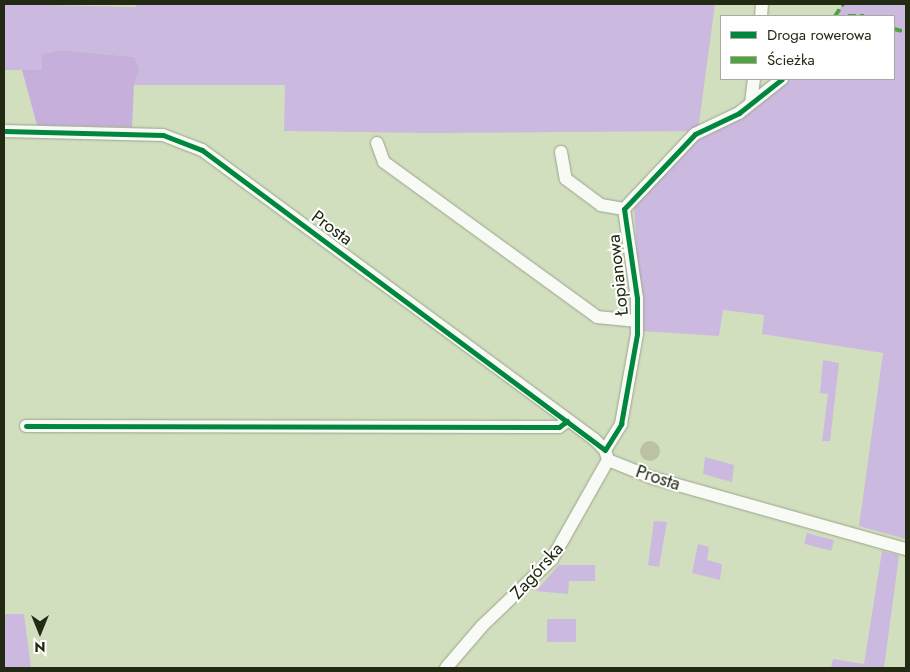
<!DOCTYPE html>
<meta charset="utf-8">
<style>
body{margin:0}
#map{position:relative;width:910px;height:672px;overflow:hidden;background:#d2dfbe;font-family:Jost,sans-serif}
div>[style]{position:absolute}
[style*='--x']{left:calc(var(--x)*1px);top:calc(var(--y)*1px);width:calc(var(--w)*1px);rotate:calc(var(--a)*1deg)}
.green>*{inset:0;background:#ccb9df;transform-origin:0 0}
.forest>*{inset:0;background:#c6afdb}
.building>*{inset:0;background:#bbc1a5}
.round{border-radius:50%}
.roads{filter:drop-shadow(0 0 1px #9aa48a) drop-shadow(0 0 1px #9aa48a)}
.minor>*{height:12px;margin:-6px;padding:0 6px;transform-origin:6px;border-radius:6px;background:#f8faf5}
.quiet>*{height:4px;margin-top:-2px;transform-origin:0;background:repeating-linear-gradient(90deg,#50a43f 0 8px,transparent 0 12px)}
.cycleway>*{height:5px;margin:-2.5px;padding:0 2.5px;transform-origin:2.5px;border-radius:2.5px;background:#00873e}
span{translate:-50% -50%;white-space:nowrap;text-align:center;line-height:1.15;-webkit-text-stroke:4px #fff;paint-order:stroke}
.street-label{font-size:18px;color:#222a13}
.frame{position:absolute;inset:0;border:5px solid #222a13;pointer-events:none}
.legend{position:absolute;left:720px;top:15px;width:175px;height:65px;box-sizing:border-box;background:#fff;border:1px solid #a7aaa1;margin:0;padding:6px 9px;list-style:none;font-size:15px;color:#222a13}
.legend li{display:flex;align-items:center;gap:10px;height:25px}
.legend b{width:25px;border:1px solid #a7aaa1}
.north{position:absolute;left:15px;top:607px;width:50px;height:50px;-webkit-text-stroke:4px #fff;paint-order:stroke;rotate:180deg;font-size:14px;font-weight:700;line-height:20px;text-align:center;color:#222a13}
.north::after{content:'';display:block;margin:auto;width:18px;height:22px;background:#222a13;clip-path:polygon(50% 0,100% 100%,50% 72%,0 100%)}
</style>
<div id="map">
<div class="green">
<div style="clip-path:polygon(4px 4px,136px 7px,136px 4px,715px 4px,698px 131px,427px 133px,284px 131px,285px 85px,134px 85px,140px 69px,134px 57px,62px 50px,42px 54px,42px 70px,4px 70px)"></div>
<div style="clip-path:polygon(843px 4px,906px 4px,906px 539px,859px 526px,883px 353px,762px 334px,764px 315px,723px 310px,719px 336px,641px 331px,634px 204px,692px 143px,787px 79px,894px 79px,894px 16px,835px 16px)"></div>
<div style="clip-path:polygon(823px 360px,839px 363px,830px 441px,822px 441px,828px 394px,820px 393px)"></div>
<div style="clip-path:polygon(705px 457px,734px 465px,732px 482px,703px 474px)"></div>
<div style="clip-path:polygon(654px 521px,667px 522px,659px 567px,648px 565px)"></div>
<div style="left:807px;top:533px;width:28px;height:11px;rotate:15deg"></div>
<div style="clip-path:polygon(698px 544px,709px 547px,707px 560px,722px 564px,720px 580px,692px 573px)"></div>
<div style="clip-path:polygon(882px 551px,899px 555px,884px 668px,831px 668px,833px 659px,864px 664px)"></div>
<div style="clip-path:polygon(559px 565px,595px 565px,595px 581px,569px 581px,568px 594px,536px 591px)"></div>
<div style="clip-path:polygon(4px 614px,24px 614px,31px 668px,4px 668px)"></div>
<div style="left:547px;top:619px;width:29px;height:23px"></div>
</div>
<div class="forest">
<div style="clip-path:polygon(62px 50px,134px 57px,140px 69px,134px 85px,132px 127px,37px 125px,22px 70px,42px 70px,42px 54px)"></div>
</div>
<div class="building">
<div class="round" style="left:640px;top:441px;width:20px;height:20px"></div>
</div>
<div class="roads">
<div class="minor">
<div style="--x:761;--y:16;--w:12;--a:-85"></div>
<div style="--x:751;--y:103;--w:24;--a:-83"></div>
<div style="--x:4;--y:131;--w:159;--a:1.4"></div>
<div style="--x:163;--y:135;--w:42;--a:21"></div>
<div style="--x:202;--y:150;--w:487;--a:36.4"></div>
<div style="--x:594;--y:439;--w:16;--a:45"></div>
<div style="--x:605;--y:450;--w:10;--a:73"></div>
<div style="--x:377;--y:143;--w:20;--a:70"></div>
<div style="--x:384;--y:162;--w:263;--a:36"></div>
<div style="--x:597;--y:317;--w:40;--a:5.7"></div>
<div style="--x:561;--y:152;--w:27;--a:80"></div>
<div style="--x:566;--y:179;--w:44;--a:36.6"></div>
<div style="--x:601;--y:205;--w:23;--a:10"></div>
<div style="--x:26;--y:426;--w:533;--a:0.11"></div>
<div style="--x:559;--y:427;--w:10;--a:-37"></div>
<div style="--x:605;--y:450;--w:31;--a:-58"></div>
<div style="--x:621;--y:424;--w:91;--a:-79.9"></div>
<div style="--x:637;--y:334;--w:36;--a:-90"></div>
<div style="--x:637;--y:298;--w:90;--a:-98.3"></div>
<div style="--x:624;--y:209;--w:103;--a:-46.6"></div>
<div style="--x:695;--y:134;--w:49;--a:-25.5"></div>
<div style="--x:739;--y:113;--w:55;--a:-38.3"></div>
<div style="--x:608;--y:460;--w:48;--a:21.8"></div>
<div style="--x:653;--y:478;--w:263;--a:15.7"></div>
<div style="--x:446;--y:668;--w:55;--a:-49.4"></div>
<div style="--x:482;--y:626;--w:97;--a:-43.7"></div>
<div style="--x:552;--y:559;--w:114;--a:-60.5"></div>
</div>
</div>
<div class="quiet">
<div style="--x:835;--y:16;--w:14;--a:-56"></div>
<div style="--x:848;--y:16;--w:16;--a:0"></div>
<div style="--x:894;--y:29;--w:12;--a:14"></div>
</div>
<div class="cycleway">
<div style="--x:4;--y:131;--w:159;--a:1.4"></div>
<div style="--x:163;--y:135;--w:42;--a:21"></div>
<div style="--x:202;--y:150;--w:502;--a:36.66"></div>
<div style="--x:605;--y:450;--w:31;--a:-58"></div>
<div style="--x:621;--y:424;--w:91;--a:-79.9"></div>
<div style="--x:637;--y:334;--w:36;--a:-90"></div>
<div style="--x:637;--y:298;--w:90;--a:-98.3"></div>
<div style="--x:624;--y:209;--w:103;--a:-46.6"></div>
<div style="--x:695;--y:134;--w:49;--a:-25.5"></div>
<div style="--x:739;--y:113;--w:55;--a:-38.3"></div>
<div style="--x:26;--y:426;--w:533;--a:0.11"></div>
<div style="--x:559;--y:427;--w:10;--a:-37"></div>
</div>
<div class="street-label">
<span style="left:332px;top:228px;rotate:36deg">Prosta</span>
<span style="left:618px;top:275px;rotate:-96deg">Łopianowa</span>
<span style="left:658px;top:478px;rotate:18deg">Prosta</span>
<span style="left:537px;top:571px;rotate:-48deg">Zagórska</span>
</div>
<div class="frame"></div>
<ul class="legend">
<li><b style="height:6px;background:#00873e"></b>Droga rowerowa</li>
<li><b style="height:6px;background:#50a43f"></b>Ścieżka</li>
</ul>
<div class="north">N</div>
</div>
